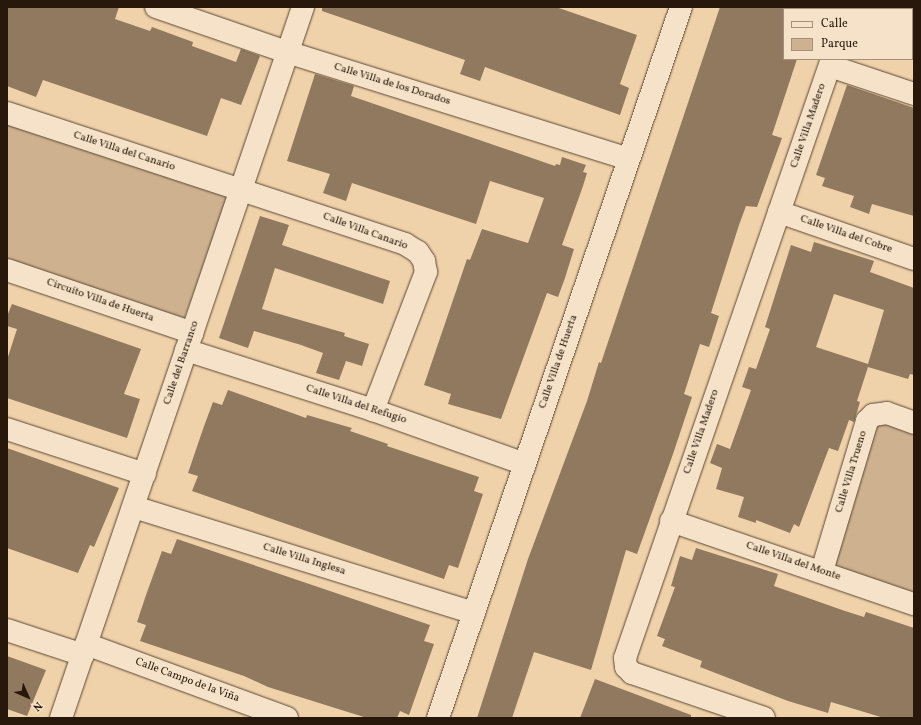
<!DOCTYPE html>
<meta charset="utf-8">
<style>
body{margin:0}
#map{position:relative;width:921px;height:725px;overflow:hidden;background:#f0d2aa;font-family:Vollkorn,serif}
div>[style]{position:absolute}
[style*='--x']{left:calc(var(--x)*1px);top:calc(var(--y)*1px);width:calc(var(--w)*1px);rotate:calc(var(--a)*1deg)}
.green>*{inset:0;background:#ceb28f}
.building>*{inset:0;background:#90795e}
.roads{filter:drop-shadow(0 0 1px #5a4634) drop-shadow(0 0 1px #5a4634)}
.street>*{height:22px;margin:-11px;padding:0 11px;transform-origin:11px;border-radius:11px;background:#f5e2c8}
span{translate:-50% -50%;white-space:nowrap;text-align:center;line-height:1.15;-webkit-text-stroke:3.5px #f5e2c8;paint-order:stroke}
.street-label{font-size:11px;color:#28180c}
.frame{position:absolute;inset:0;border:8px solid #28180c;pointer-events:none}
.legend{position:absolute;left:783px;top:8px;width:130px;height:52px;box-sizing:border-box;background:#f5e2c8;border:1px solid #a3917d;margin:0;padding:5px 7px;list-style:none;font-size:12px;color:#28180c}
.legend li{display:flex;align-items:center;gap:8px;height:20px}
.legend b{width:20px;border:1px solid #a3917d}
.north{position:absolute;left:8px;top:677px;width:40px;height:40px;-webkit-text-stroke:3px #f5e2c8;paint-order:stroke;rotate:135deg;font-size:11px;font-weight:700;line-height:16px;text-align:center;color:#28180c}
.north::after{content:'';display:block;margin:auto;width:14px;height:18px;background:#28180c;clip-path:polygon(50% 0,100% 100%,50% 72%,0 100%)}
</style>
<div id="map">
<div class="green">
<div style="clip-path:polygon(7px 117px,230px 191px,184px 320px,7px 260px)"></div>
<div style="clip-path:polygon(876px 419px,914px 431px,914px 594px,832px 565px)"></div>
</div>
<div class="building">
<div style="clip-path:polygon(7px 7px,119px 7px,115px 19px,150px 31px,152px 27px,193px 42px,192px 46px,236px 62px,241px 49px,260px 56px,241px 105px,221px 98px,207px 136px,43px 80px,36px 97px,7px 86px)"></div>
<div style="clip-path:polygon(322px 7px,556px 7px,637px 35px,620px 84px,629px 88px,620px 115px,485px 67px,480px 81px,460px 74px,465px 60px,322px 11px)"></div>
<div style="clip-path:polygon(720px 7px,784px 7px,784px 59px,797px 59px,772px 135px,782px 138px,757px 207px,746px 206px,739px 225px,711px 313px,719px 316px,709px 347px,700px 344px,684px 394px,692px 397px,673px 454px,637px 554px,626px 550px,591px 670px,534px 652px,512px 718px,477px 718px,528px 559px,587px 401px,599px 362px,601px 363px)"></div>
<div style="clip-path:polygon(315px 74px,354px 86px,351px 96px,555px 166px,556px 164px,560px 165px,562px 157px,586px 165px,583px 172px,587px 173px,583px 186px,562px 245px,574px 249px,565px 278px,558px 297px,547px 293px,501px 419px,448px 404px,451px 394px,424px 385px,467px 259px,470px 260px,482px 229px,528px 243px,544px 198px,490px 181px,476px 224px,352px 183px,346px 201px,323px 193px,330px 174px,287px 161px)"></div>
<div style="clip-path:polygon(847px 85px,914px 108px,914px 216px,872px 204px,869px 214px,850px 207px,854px 196px,822px 186px,825px 178px,816px 175px)"></div>
<div style="clip-path:polygon(260px 216px,289px 225px,282px 245px,390px 281px,383px 304px,275px 268px,262px 309px,345px 333px,344px 336px,369px 344px,362px 366px,346px 361px,339px 380px,316px 373px,323px 353px,301px 345px,254px 331px,248px 348px,219px 338px)"></div>
<div style="clip-path:polygon(evenodd,814px 242px,874px 261px,870px 272px,914px 288px,914px 375px,910px 374px,908px 379px,868px 367px,857px 401px,860px 402px,854px 422px,849px 420px,838px 451px,829px 448px,799px 527px,794px 524px,790px 533px,756px 520px,756px 523px,738px 517px,744px 497px,716px 489px,722px 468px,710px 463px,717px 444px,730px 449px,751px 390px,742px 387px,749px 367px,756px 369px,770px 329px,765px 327px,791px 245px,811px 252px,814px 242px,834px 294px,884px 310px,868px 364px,816px 347px,834px 294px)"></div>
<div style="clip-path:polygon(12px 304px,141px 349px,124px 394px,140px 399px,127px 438px,7px 398px,7px 360px,17px 329px,7px 326px,7px 316px)"></div>
<div style="clip-path:polygon(228px 390px,306px 418px,307px 415px,352px 428px,350px 431px,388px 444px,387px 446px,479px 477px,474px 491px,483px 494px,458px 568px,449px 565px,444px 579px,192px 491px,198px 476px,188px 473px,203px 429px,213px 402px,222px 405px)"></div>
<div style="clip-path:polygon(7px 448px,119px 488px,94px 547px,90px 545px,78px 573px,7px 548px)"></div>
<div style="clip-path:polygon(177px 539px,430px 625px,424px 641px,434px 644px,409px 715px,400px 711px,397px 718px,367px 718px,268px 687px,244px 676px,140px 641px,146px 625px,137px 622px,146px 595px,162px 551px,171px 554px)"></div>
<div style="clip-path:polygon(696px 548px,778px 574px,774px 586px,845px 611px,864px 617px,866px 612px,914px 628px,914px 718px,884px 718px,831px 702px,828px 713px,788px 701px,700px 667px,702px 661px,662px 646px,665px 639px,657px 636px,675px 587px,671px 586px,680px 556px,692px 560px)"></div>
<div style="clip-path:polygon(7px 656px,46px 670px,27px 716px,7px 709px)"></div>
<div style="clip-path:polygon(595px 679px,691px 715px,691px 718px,580px 718px)"></div>
</div>
<div class="roads">
<div class="street">
<div style="--x:156;--y:7;--w:139;--a:19"></div>
<div style="--x:287;--y:52;--w:358;--a:17.4"></div>
<div style="--x:847;--y:9;--w:2;--a:-63"></div>
<div style="--x:830;--y:66;--w:89;--a:18.4"></div>
<div style="--x:7;--y:113;--w:419;--a:18.2"></div>
<div style="--x:405;--y:244;--w:15;--a:32"></div>
<div style="--x:418;--y:252;--w:11;--a:56"></div>
<div style="--x:424;--y:261;--w:11;--a:80"></div>
<div style="--x:426;--y:272;--w:148;--a:111"></div>
<div style="--x:779;--y:212;--w:143;--a:19.2"></div>
<div style="--x:7;--y:270;--w:196;--a:18.7"></div>
<div style="--x:186;--y:350;--w:196;--a:17.8"></div>
<div style="--x:373;--y:410;--w:161;--a:19.6"></div>
<div style="--x:7;--y:429;--w:145;--a:18.1"></div>
<div style="--x:134;--y:507;--w:356;--a:17.3"></div>
<div style="--x:671;--y:521;--w:257;--a:18.9"></div>
<div style="--x:822;--y:571;--w:157;--a:-73.3"></div>
<div style="--x:867;--y:421;--w:8;--a:-45"></div>
<div style="--x:873;--y:415;--w:14;--a:-8"></div>
<div style="--x:887;--y:413;--w:29;--a:20"></div>
<div style="--x:7;--y:630;--w:80;--a:18.2"></div>
<div style="--x:86;--y:644;--w:214;--a:20.2"></div>
<div style="--x:61;--y:718;--w:751;--a:-71.2"></div>
<div style="--x:438;--y:718;--w:751;--a:-71.13"></div>
<div style="--x:764;--y:718;--w:139;--a:-161.2"></div>
<div style="--x:632;--y:673;--w:8;--a:-135"></div>
<div style="--x:626;--y:667;--w:9;--a:-96"></div>
<div style="--x:625;--y:658;--w:634;--a:-70.94"></div>
</div>
</div>
<div class="street-label">
<span style="left:392px;top:85px;rotate:17deg">Calle Villa de los Dorados</span>
<span style="left:809px;top:126px;rotate:-71deg">Calle Villa Madero</span>
<span style="left:124px;top:152px;rotate:18deg">Calle Villa del Canario</span>
<span style="left:365px;top:232px;rotate:20deg">Calle Villa Canario</span>
<span style="left:846px;top:235px;rotate:19deg">Calle Villa del Cobre</span>
<span style="left:100px;top:301px;rotate:19deg">Circuito Villa de Huerta</span>
<span style="left:559px;top:362px;rotate:-71deg">Calle Villa de Huerta</span>
<span style="left:182px;top:363px;rotate:-71deg">Calle del Barranco</span>
<span style="left:356px;top:405px;rotate:18deg">Calle Villa del Refugio</span>
<span style="left:702px;top:432px;rotate:-71deg">Calle Villa Madero</span>
<span style="left:852px;top:472px;rotate:-73deg">Calle Villa Trueno</span>
<span style="left:304px;top:560px;rotate:17deg">Calle Villa Inglesa</span>
<span style="left:793px;top:562px;rotate:19deg">Calle Villa del Monte</span>
<span style="left:187px;top:681px;rotate:20deg">Calle Campo de la Viña</span>
</div>
<div class="frame"></div>
<ul class="legend">
<li><b style="height:5px;background:#f5e2c8"></b>Calle</li>
<li><b style="height:11px;background:#ceb28f"></b>Parque</li>
</ul>
<div class="north">N</div>
</div>
